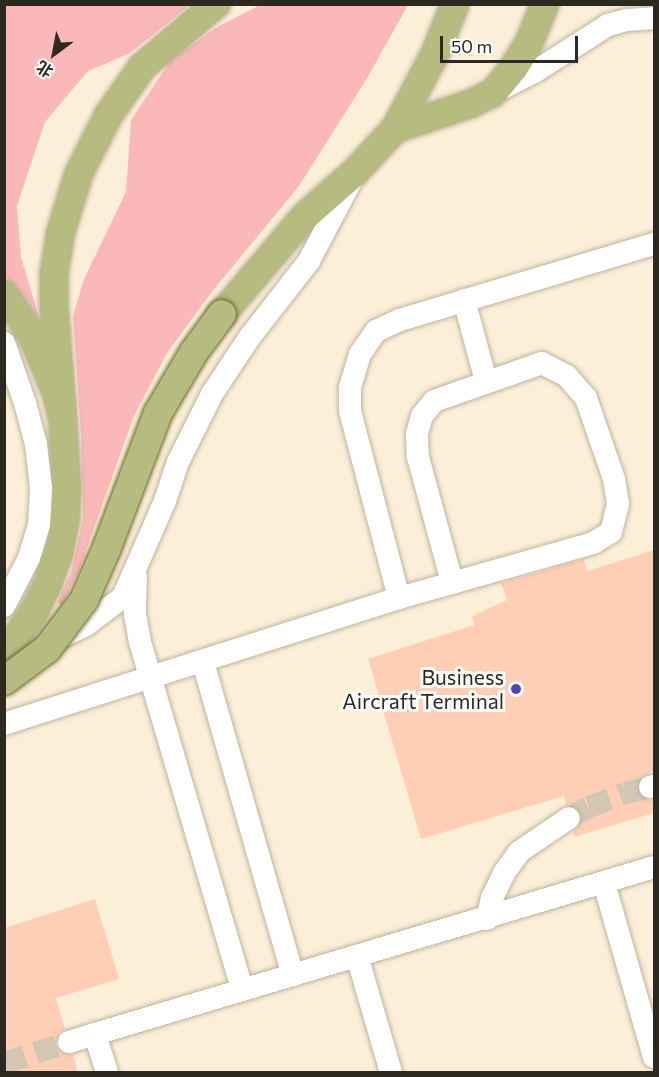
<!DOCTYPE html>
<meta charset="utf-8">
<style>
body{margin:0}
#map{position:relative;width:659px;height:1077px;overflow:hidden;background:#fcefd8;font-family:Commissioner,"Noto Sans SC",sans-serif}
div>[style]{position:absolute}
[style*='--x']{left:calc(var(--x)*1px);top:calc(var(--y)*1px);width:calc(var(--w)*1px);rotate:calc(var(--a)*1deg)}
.green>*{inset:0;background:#fab8b9}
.building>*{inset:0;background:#ffcfb5}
.minor-tunnel>*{height:22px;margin-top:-11px;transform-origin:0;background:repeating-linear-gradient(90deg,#d3c7b3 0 22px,transparent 0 33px)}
.roads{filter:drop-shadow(0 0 2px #bfb39d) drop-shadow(0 0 2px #bfb39d)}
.minor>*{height:22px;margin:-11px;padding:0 11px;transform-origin:11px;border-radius:11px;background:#fff}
.major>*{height:28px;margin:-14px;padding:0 14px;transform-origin:14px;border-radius:14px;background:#b6bc80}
.bridges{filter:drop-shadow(0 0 2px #666c27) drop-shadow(0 0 2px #666c27)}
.major-bridge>*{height:28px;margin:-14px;padding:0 14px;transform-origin:14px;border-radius:14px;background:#b6bc80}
.dots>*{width:16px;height:16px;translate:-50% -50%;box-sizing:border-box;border:3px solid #fefefe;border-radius:50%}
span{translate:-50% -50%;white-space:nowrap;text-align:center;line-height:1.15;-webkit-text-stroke:6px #fefefe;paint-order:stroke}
.poi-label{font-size:21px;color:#2d2820}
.right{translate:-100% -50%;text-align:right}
.frame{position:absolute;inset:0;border:6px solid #2d2820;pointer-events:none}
.north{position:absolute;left:24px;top:24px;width:60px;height:60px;-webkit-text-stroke:4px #fefefe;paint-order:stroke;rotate:212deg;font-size:16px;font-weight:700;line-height:24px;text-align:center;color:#2d2820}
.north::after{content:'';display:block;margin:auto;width:21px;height:27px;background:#2d2820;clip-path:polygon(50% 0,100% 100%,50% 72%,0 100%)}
.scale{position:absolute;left:440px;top:36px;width:138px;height:27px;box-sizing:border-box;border:3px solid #2d2820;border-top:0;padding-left:8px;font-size:18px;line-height:21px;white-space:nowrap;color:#2d2820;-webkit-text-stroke:4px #fefefe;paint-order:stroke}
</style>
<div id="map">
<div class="green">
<div style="clip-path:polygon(4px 5px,190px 5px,130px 53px,88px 71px,45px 122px,17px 206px,21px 257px,42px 327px,5px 276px)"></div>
<div style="clip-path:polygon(260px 5px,408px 5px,366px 80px,299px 186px,211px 293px,167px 353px,134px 416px,79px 570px,62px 605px,57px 603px,71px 572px,83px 519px,81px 435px,73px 316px,84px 279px,126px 192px,131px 120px,171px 60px,217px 27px)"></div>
</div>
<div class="building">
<div style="clip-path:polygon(654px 550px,654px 770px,640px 778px,637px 790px,646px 800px,654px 800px,654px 813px,574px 837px,573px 832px,581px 824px,582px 816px,575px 806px,566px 805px,564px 796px,421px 839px,368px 659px,474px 625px,472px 616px,507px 600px,501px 583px,584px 559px,587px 571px)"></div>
<div style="clip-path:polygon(95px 899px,119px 979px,56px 998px,65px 1029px,59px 1033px,56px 1045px,60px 1052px,73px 1055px,78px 1072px,4px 1072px,4px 928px)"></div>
</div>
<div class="minor-tunnel">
<div style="--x:569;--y:818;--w:23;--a:-29"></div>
<div style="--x:589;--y:807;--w:39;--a:-21"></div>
<div style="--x:625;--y:793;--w:26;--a:-13"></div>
<div style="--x:4;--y:1063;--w:68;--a:-17.9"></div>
</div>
<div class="roads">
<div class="minor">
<div style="--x:497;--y:91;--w:44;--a:-27.1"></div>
<div style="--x:536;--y:71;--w:85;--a:-32.6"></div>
<div style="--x:608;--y:25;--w:20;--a:-15"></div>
<div style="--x:627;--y:20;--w:27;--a:-4"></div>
<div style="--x:464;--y:300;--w:84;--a:74.8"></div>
<div style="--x:4;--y:343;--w:64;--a:70.7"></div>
<div style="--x:25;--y:403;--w:42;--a:75"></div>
<div style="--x:36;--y:444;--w:44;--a:83.5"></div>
<div style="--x:41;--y:488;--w:37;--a:93"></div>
<div style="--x:39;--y:525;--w:34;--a:107"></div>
<div style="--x:29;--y:558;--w:54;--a:117.5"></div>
<div style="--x:136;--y:577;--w:37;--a:92"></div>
<div style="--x:135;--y:614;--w:28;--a:80"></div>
<div style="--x:140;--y:642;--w:361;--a:73.6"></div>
<div style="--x:399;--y:598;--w:193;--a:-104.7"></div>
<div style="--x:350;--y:411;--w:24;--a:-90"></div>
<div style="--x:350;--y:387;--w:34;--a:-73"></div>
<div style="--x:360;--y:354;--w:28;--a:-55"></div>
<div style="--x:376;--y:331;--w:26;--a:-25"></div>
<div style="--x:400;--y:320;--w:265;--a:-16.7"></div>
<div style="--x:53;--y:641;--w:37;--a:-26"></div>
<div style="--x:86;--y:625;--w:46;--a:-37.1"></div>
<div style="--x:123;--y:597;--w:105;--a:-66.4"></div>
<div style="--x:165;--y:501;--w:41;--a:-71.6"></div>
<div style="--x:178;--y:462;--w:76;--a:-63.4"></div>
<div style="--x:212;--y:394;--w:67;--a:-56.5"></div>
<div style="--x:249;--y:338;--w:98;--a:-52.1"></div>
<div style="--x:309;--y:261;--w:90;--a:-62.3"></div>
<div style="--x:203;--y:662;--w:326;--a:74"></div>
<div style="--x:4;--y:724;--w:415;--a:-17.7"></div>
<div style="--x:399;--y:598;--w:202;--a:-15.8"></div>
<div style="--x:593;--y:543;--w:21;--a:-31"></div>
<div style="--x:611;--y:532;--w:29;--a:-76"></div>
<div style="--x:618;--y:504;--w:25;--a:-99"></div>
<div style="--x:614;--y:479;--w:86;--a:-109.1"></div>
<div style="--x:586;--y:398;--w:29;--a:-131"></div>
<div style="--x:567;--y:376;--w:28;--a:-153"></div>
<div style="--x:542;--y:363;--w:114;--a:160.6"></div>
<div style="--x:434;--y:401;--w:19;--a:129"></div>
<div style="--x:422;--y:416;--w:19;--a:106"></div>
<div style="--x:417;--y:434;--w:23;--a:88"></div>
<div style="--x:418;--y:457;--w:130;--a:74.8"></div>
<div style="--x:650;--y:787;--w:4;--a:-14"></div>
<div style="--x:604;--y:883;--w:181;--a:74"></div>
<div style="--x:487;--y:919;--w:22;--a:-77"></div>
<div style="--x:492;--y:898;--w:28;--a:-64"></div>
<div style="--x:504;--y:873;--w:26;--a:-54"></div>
<div style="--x:519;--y:852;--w:60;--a:-34.2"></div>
<div style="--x:357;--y:956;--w:121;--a:73.7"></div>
<div style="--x:69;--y:1042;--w:27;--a:-17"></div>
<div style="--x:107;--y:1072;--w:40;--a:-108"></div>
<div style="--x:95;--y:1034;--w:583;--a:-16.63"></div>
</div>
<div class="major">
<div style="--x:395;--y:129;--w:79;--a:-18.4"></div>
<div style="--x:470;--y:104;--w:25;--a:-26"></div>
<div style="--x:493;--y:93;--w:33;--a:-51"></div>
<div style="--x:514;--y:67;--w:28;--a:-58"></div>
<div style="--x:529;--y:43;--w:42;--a:-67.7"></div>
<div style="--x:4;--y:294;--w:52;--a:56"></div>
<div style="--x:33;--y:337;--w:60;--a:67.3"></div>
<div style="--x:56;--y:392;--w:30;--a:76"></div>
<div style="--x:63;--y:421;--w:68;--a:86.6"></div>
<div style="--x:67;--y:489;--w:33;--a:93"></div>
<div style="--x:65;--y:522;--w:32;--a:101"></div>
<div style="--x:59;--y:553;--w:35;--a:110"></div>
<div style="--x:47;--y:586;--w:30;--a:117"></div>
<div style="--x:33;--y:613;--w:51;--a:124.6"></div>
<div style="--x:222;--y:314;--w:130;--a:-49.7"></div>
<div style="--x:306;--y:215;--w:67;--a:-41.3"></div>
<div style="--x:356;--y:171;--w:57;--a:-47.1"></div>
<div style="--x:395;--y:129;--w:85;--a:-61.9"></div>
<div style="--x:435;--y:54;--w:54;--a:-68.2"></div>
<div style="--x:63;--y:421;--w:114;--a:-94.5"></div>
<div style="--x:54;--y:307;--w:33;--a:-90"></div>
<div style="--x:54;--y:274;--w:39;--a:-81"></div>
<div style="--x:60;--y:235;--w:65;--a:-73"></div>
<div style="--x:79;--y:173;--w:66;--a:-63"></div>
<div style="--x:109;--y:114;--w:59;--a:-54.7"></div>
<div style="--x:143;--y:66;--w:96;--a:-40.3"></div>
</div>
</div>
<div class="bridges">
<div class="major-bridge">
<div style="--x:4;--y:681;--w:54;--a:-36.7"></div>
<div style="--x:47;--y:649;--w:61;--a:-52.9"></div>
<div style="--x:84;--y:600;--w:55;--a:-66.3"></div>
<div style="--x:106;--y:550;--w:147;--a:-69.2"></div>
<div style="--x:158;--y:413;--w:71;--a:-59.5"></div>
<div style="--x:194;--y:352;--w:47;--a:-53.6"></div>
</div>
</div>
<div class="dots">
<div style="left:516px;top:689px;background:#4e44bb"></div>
</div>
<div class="poi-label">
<span class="right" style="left:504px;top:689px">Business<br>Aircraft Terminal</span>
</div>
<div class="frame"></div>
<div class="north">北</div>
<div class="scale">50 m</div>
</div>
